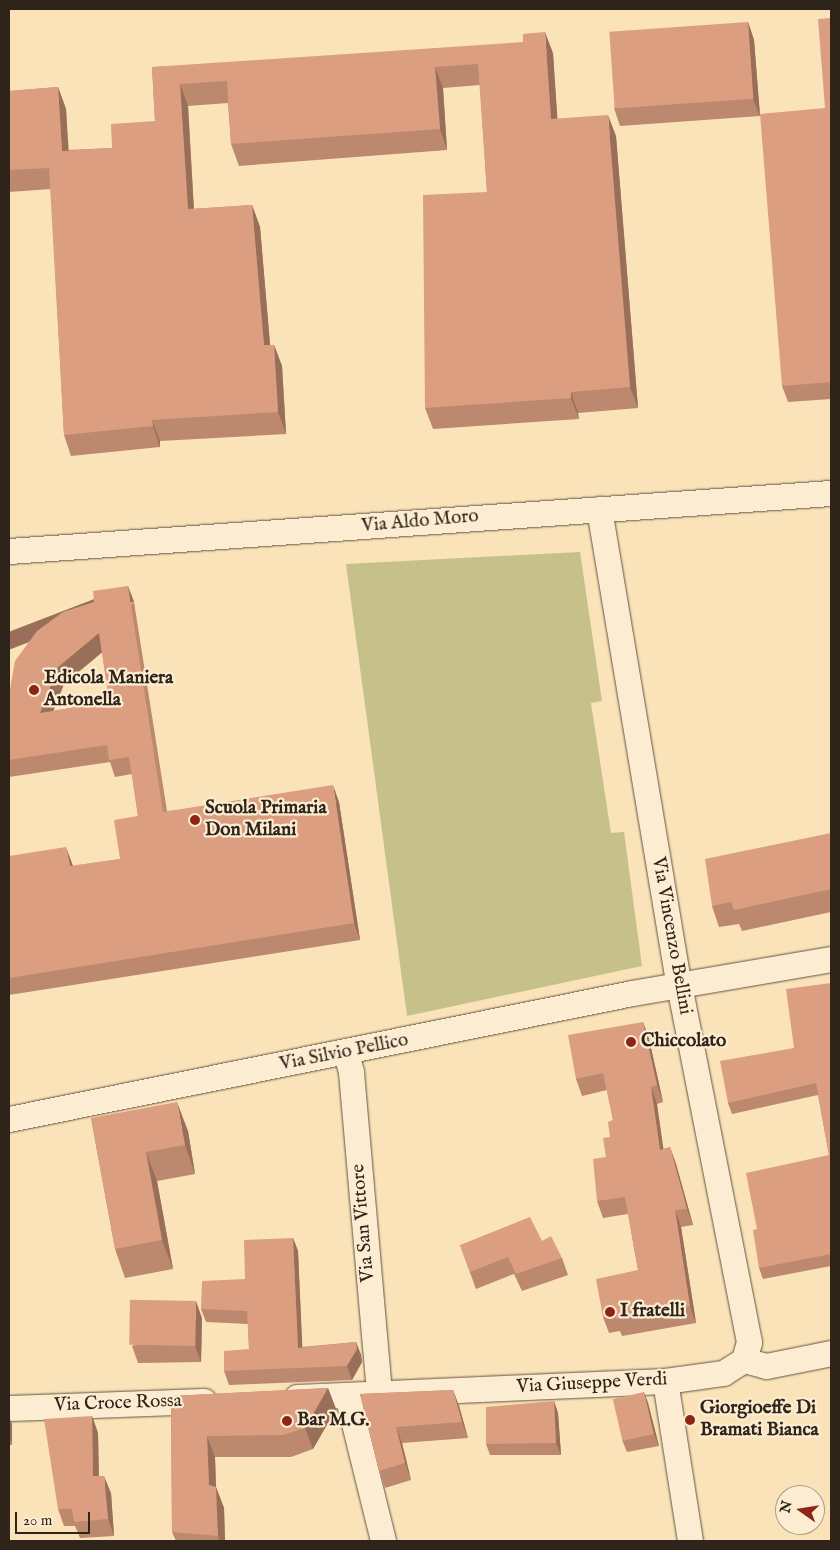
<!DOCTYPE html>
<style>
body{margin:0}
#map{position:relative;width:840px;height:1550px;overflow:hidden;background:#fae3b9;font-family:"IM FELL English",serif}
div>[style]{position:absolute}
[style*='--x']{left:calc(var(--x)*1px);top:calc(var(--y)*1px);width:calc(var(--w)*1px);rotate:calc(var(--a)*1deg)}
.green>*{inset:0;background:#c6c18a}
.roads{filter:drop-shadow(0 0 1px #625441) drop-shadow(0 0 1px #625441)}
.minor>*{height:25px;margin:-12.5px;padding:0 12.5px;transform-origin:12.5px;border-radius:12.5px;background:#fcedd2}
.wall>*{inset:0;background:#bc886e}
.shaded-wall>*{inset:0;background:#996f5a;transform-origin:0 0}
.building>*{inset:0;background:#db9e80;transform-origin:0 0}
.dots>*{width:14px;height:14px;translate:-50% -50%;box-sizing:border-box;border:2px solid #fcedd2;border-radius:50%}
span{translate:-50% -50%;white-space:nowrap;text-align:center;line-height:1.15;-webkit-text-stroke:4.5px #fcedd2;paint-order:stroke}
.street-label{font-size:19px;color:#2f2419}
.poi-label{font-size:19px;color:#2f2419;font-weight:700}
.left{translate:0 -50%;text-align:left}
.frame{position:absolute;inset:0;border:10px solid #2f2419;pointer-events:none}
.north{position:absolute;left:775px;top:1485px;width:50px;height:50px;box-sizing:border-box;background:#fcedd2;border:1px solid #aa9d88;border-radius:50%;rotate:283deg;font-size:14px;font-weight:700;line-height:20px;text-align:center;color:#2f2419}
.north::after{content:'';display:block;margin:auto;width:18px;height:22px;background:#8f2418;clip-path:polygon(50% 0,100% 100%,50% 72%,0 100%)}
.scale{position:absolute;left:15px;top:1512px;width:75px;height:22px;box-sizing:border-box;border:2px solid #2f2419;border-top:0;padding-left:6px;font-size:15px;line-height:18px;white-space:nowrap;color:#2f2419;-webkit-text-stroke:4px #fcedd2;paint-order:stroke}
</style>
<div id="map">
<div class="green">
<div style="clip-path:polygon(580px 552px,602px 701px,591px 703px,611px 833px,624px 832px,642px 966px,407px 1016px,346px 564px)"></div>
</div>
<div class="roads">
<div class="minor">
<div style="--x:599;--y:509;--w:483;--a:80.5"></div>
<div style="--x:679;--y:985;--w:364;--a:78.9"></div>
<div style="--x:749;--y:1342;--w:19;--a:106"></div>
<div style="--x:9;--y:551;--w:824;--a:-4.04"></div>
<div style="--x:346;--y:1053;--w:20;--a:75"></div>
<div style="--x:351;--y:1072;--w:322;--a:85"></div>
<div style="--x:9;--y:1119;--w:636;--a:-11.43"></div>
<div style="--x:632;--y:993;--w:202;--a:-9.7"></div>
<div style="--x:744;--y:1360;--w:23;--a:15"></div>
<div style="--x:766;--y:1366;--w:66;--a:-11.3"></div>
<div style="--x:665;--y:1381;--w:162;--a:81.1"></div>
<div style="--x:347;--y:1395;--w:150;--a:76.1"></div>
<div style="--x:297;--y:1397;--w:368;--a:-2.5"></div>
<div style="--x:665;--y:1381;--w:59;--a:-7.9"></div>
<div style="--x:723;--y:1373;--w:25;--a:-32"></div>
<div style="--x:9;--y:1408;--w:195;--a:-2.1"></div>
</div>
</div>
<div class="wall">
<div style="clip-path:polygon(831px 18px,831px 399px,788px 402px,782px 386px,825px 108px)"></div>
<div style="clip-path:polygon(748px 22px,754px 40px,760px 116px,620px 126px,614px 108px)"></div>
<div style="clip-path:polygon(553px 53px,557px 119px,616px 136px,638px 408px,578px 413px,579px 419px,433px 429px,425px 408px,487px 192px,480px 85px,443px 88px,447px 150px,239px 166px,231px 144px,228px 103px,188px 106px,194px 209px,252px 205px,260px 227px,270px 345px,274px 345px,282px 366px,286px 434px,160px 441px,160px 447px,71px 456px,64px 435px,51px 189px,9px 192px,9px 91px,58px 87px,66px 109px,68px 150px,112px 148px,155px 121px,152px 67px)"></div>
<div style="clip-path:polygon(evenodd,134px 602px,167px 811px,339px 802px,360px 940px,9px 995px,9px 856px,72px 863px,73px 866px,120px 859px,138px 816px,132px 774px,115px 777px,110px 762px,9px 777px,9px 695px,134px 602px,102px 652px,108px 693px,100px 703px,53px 711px,64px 684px,102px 652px)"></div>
<div style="clip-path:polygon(831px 833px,831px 912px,742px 931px,739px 924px,719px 927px,712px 906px)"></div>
<div style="clip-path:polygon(831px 983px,831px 1266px,763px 1279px,759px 1268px,757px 1229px,829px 1155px,818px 1095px,732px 1114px,728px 1103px,794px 1048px)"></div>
<div style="clip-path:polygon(643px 1022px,649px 1039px,663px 1102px,657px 1104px,663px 1149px,670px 1147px,676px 1164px,693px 1225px,681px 1227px,696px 1323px,622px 1336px,620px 1331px,609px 1333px,603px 1317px,638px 1270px,628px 1214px,603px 1218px,597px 1201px,610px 1137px,613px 1120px,607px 1090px,582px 1096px,576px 1079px)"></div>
<div style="clip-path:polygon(91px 1118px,188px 1131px,195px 1174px,157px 1181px,173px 1269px,125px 1278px,115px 1249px)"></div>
<div style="clip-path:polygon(293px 1238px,298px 1251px,302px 1347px,356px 1342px,361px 1355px,362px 1362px,352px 1380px,229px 1385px,224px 1371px,249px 1349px,248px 1324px,206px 1322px,201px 1309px,245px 1279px)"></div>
<div style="clip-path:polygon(542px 1241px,562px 1258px,568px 1275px,522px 1291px,514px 1274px,476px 1289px,460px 1245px)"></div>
<div style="clip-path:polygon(202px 1318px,201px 1362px,138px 1363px,132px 1346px)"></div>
<div style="clip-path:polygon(328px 1388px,336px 1409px,313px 1449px,291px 1457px,215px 1457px,216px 1487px,224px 1508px,225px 1541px,176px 1541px,172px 1532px,171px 1396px)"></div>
<div style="clip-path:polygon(453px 1390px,459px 1406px,468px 1438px,402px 1443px,411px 1480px,385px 1488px,379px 1471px,360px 1394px)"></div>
<div style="clip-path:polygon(644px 1392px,648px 1403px,659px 1446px,627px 1452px,622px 1440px)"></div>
<div style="clip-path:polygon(554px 1401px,558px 1413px,561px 1455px,490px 1455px,486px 1444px)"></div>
<div style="clip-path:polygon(92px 1416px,98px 1433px,99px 1476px,111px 1493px,114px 1536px,80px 1538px,75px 1526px,64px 1526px,58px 1509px)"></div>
<div style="clip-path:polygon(9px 1417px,12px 1424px,12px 1445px,9px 1445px)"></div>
</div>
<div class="shaded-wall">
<div style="clip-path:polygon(748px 22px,754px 40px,760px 116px,753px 99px)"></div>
<div style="clip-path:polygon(545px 32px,553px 53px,559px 141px,551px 119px)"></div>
<div style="clip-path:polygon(435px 67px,443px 88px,447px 150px,440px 129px)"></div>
<div style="clip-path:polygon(180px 84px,188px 106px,195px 231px,188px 209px)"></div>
<div style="clip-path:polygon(58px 87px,66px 109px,70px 172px,62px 151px)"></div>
<div style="clip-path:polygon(608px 115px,616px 136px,638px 408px,630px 387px)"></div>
<div style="clip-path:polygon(252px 205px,260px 227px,272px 367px,264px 345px)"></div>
<div style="clip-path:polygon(274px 345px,282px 366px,286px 434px,278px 412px)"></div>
<div style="clip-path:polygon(571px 392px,578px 413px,579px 419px,571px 398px)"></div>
<div style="clip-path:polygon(152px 420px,160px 441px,160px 447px,153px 426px)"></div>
<div style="left:128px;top:586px;width:17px;height:229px;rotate:69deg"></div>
<div style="clip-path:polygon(99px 633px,105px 650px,64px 684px,46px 730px,40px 713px,58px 667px)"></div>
<div style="clip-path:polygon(333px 785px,339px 802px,360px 940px,354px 923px)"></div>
<div style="clip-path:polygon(66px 847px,72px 863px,76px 883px,70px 866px)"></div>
<div style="clip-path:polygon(643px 1022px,649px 1039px,663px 1102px,657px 1085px)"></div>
<div style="clip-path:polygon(651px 1087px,657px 1104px,666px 1167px,660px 1150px)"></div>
<div style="clip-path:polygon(177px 1102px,188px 1131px,195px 1174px,185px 1145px)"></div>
<div style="clip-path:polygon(670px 1147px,676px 1164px,693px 1225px,687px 1209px)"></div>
<div style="clip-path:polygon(146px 1152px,157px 1181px,173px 1269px,162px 1240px)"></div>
<div style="clip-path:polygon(675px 1210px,681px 1227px,696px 1323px,690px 1306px)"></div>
<div style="clip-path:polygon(293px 1238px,298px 1251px,303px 1361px,298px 1348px)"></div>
<div style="clip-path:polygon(196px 1301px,202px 1318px,201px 1362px,195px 1346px)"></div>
<div style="clip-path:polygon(356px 1342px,361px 1355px,362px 1362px,352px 1380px,347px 1366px)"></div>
<div style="clip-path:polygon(328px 1388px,336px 1409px,313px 1449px,305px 1428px)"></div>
<div style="clip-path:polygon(453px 1390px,459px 1406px,468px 1438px,462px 1422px)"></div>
<div style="clip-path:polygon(644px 1392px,648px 1403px,659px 1446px,654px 1434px)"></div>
<div style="clip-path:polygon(554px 1401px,558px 1413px,561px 1455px,556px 1443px)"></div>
<div style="clip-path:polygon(92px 1416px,98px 1433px,99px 1493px,93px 1476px)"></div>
<div style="clip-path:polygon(9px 1417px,12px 1424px,12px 1445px,9px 1434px)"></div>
<div style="clip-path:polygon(396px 1427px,402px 1443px,411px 1480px,405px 1463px)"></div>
<div style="clip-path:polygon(207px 1436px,215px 1457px,216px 1487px,224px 1508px,225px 1541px,220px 1541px,218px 1536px,209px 1485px)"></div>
<div style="clip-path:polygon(104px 1476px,111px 1493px,114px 1536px,108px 1519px)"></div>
</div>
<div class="building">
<div style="clip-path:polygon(831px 18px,831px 382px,782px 386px,760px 114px,825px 108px,818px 19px)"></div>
<div style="left:748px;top:22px;width:77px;height:139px;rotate:86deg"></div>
<div style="clip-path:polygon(545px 32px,551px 119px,608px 115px,630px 387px,571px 392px,571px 398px,425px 408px,423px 195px,487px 192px,478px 64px,435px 67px,440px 129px,231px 144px,227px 81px,180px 84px,188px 209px,252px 205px,264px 345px,274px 345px,278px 412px,152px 420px,153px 426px,64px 435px,49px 168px,9px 170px,9px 91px,58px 87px,62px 151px,112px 148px,111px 124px,155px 121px,152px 67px,523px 42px,523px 34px)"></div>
<div style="clip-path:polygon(evenodd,128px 586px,163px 812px,333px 785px,354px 923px,9px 978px,9px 856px,66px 847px,70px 866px,120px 859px,114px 820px,138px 816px,129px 757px,109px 760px,107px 745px,9px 760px,9px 695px,15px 661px,37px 631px,63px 612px,94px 602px,93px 591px,128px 586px,99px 633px,108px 693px,99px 694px,100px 703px,40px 713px,58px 667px,99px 633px)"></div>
<div style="clip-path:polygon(831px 833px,831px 889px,734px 910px,731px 902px,712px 906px,705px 859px)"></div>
<div style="clip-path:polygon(831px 983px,831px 1254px,759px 1268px,753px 1230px,757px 1229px,746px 1173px,829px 1155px,816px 1083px,728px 1103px,720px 1061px,794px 1048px,786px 989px)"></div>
<div style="clip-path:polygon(643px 1022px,657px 1085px,651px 1087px,660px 1150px,670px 1147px,687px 1209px,675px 1210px,690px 1306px,616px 1319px,615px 1315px,603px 1317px,596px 1279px,638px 1270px,625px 1197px,597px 1201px,593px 1159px,606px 1157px,603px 1138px,610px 1137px,608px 1122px,613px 1120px,603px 1073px,576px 1079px,568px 1035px)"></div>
<div style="clip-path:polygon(177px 1102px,185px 1145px,146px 1152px,162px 1240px,115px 1249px,91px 1118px)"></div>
<div style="clip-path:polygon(530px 1217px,542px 1241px,551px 1236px,562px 1258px,516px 1274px,508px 1257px,470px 1272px,460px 1245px)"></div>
<div style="clip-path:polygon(293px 1238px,298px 1348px,356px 1342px,357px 1349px,347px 1366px,224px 1371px,224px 1351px,249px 1349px,247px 1311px,201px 1309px,202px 1281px,245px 1279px,244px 1240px)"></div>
<div style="left:196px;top:1301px;width:45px;height:66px;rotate:91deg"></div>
<div style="clip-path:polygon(328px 1388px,305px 1428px,283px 1435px,207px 1436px,209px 1485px,216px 1487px,218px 1536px,172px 1532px,171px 1396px)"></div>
<div style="clip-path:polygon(453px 1390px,462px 1422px,396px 1427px,405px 1463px,379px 1471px,360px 1394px)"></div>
<div style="left:644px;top:1392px;width:43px;height:32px;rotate:77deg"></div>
<div style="clip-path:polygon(554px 1401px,556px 1443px,486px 1444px,486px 1407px)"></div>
<div style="clip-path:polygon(92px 1416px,93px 1476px,104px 1476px,108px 1519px,74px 1522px,72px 1509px,58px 1509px,44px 1419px)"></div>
</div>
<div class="dots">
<div style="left:34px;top:690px;background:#8f2418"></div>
<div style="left:195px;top:820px;background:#8f2418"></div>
<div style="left:631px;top:1042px;background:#8f2418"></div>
<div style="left:610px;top:1312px;background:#8f2418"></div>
<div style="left:690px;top:1420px;background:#8f2418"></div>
<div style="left:287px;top:1421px;background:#8f2418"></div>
</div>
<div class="street-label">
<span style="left:420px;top:522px;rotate:-5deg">Via Aldo Moro</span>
<span style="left:671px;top:936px;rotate:80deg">Via Vincenzo Bellini</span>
<span style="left:344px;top:1053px;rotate:-11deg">Via Silvio Pellico</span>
<span style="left:364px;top:1223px;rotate:-95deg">Via San Vittore</span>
<span style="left:592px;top:1384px;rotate:-3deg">Via Giuseppe Verdi</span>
<span style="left:118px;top:1404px;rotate:-2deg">Via Croce Rossa</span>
</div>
<div class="poi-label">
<span class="left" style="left:44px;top:690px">Edicola Maniera<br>Antonella</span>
<span class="left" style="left:205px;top:820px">Scuola Primaria<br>Don Milani</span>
<span class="left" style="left:641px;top:1042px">Chiccolato</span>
<span class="left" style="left:620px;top:1312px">I fratelli</span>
<span class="left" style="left:700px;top:1420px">Giorgioeffe Di<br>Bramati Bianca</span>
<span class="left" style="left:297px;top:1421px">Bar M.G.</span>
</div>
<div class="frame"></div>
<div class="north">N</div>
<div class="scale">20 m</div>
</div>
